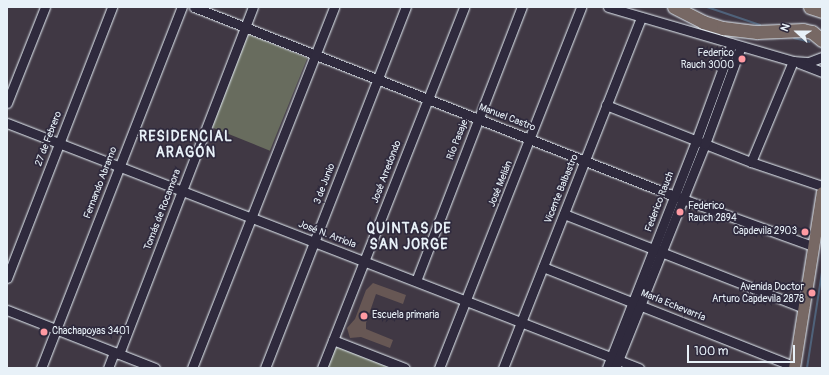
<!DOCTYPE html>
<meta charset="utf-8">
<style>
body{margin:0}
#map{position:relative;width:829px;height:375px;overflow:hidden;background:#403844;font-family:Pangolin,sans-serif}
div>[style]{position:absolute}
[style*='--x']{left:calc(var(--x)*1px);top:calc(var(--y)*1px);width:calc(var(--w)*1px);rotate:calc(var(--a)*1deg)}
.green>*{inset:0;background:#686c5e;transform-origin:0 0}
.stream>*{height:2px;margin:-1px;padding:0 1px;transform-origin:1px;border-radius:1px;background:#4f627a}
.building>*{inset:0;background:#675754}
.roads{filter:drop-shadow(0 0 1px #e8f1f8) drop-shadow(0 0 1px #e8f1f8)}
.minor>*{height:9px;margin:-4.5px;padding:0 4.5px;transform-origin:4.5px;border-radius:4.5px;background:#2f2a3d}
.major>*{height:11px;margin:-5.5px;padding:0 5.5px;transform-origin:5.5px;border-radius:5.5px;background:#776864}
.highway>*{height:13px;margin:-6.5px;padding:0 6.5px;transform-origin:6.5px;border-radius:6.5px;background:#776864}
.dots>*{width:11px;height:11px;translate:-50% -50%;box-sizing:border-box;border:2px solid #2f2a3d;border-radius:50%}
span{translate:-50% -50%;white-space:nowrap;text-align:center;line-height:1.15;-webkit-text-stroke:3.5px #2f2a3d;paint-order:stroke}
.poi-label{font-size:10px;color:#e8f1f8}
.right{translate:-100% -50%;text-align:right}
.left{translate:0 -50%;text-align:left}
.street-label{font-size:10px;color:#e8f1f8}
.district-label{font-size:14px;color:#e8f1f8;font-weight:700;letter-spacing:1px}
.frame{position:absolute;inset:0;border:8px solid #e8f1f8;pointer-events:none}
.north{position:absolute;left:777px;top:12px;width:40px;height:40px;-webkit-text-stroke:3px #2f2a3d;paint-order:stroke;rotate:291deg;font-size:11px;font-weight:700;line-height:16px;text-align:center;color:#e8f1f8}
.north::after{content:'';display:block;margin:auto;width:14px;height:18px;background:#e8f1f8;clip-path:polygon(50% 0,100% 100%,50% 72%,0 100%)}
.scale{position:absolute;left:687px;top:345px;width:108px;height:18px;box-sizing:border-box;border:2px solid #e8f1f8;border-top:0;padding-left:5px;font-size:12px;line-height:14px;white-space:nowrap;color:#e8f1f8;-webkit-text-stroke:3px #2f2a3d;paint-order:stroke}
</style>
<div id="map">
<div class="green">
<div style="left:248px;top:34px;width:64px;height:100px;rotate:22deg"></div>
<div style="clip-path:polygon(333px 345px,391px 368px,324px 368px)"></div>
</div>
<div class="stream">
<div style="--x:707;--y:7;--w:56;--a:18.8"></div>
<div style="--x:794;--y:38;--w:16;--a:14"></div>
<div style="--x:807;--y:368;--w:97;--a:-81.1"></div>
</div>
<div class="building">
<div style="clip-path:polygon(373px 283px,406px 295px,403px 304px,376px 294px,366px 323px,366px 329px,393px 340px,390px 348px,361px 337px,350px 338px,347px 328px,355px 319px,366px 290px)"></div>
</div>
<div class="roads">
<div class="minor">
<div style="--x:194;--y:7;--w:510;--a:21.49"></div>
<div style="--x:669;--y:194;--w:153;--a:19.9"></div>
<div style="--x:608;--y:7;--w:193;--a:16.3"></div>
<div style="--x:793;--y:61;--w:16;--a:4"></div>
<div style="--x:809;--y:62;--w:14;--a:-21"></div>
<div style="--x:799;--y:63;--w:25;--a:21"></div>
<div style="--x:7;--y:103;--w:103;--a:-68.4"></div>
<div style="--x:606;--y:105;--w:156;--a:21.5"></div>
<div style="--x:751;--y:162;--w:75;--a:18.7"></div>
<div style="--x:7;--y:123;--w:678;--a:21.19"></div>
<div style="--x:751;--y:162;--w:109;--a:-67.4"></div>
<div style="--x:564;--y:214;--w:258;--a:21.4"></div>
<div style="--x:543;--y:267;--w:271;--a:21.6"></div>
<div style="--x:7;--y:278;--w:291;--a:-68.8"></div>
<div style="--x:416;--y:281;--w:294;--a:-68.9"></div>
<div style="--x:7;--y:310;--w:159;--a:21.4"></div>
<div style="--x:333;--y:340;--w:77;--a:21.3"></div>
<div style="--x:119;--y:354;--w:372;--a:-68.9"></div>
<div style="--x:41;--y:368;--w:388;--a:-68.7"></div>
<div style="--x:108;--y:368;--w:17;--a:-69"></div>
<div style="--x:192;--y:368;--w:388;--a:-68.5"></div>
<div style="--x:265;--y:368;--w:388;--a:-68.7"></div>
<div style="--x:322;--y:368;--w:388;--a:-68.5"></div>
<div style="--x:439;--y:368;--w:388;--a:-68.5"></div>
<div style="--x:503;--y:368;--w:377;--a:-68.5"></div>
<div style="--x:607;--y:368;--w:244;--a:-68.6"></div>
<div style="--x:696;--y:141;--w:104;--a:-69.8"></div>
<div style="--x:615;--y:368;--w:241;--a:-68.1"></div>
<div style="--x:705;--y:144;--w:104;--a:-69.8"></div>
</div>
<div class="major">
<div style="--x:794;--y:368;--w:178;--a:-81"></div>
</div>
<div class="highway">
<div style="--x:674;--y:7;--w:33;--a:27"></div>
<div style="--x:703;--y:22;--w:21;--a:17"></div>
<div style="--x:723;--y:28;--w:34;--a:7"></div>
<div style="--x:757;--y:32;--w:46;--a:-2.5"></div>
<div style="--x:803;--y:30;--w:9;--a:13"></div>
<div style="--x:812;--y:32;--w:13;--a:39"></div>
<div style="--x:810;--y:7;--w:13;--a:18"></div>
</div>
</div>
<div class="dots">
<div style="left:742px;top:59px;background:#ff9aa2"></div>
<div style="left:680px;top:212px;background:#ff9aa2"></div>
<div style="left:805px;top:232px;background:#ff9aa2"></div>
<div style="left:812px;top:293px;background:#ff9aa2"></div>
<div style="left:364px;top:316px;background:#ff9aa2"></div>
<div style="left:44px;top:332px;background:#ff9aa2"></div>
</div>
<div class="poi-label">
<span class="right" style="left:734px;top:59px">Federico<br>Rauch 3000</span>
<span class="left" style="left:688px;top:212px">Federico<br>Rauch 2894</span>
<span class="right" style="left:797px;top:232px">Capdevila 2903</span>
<span class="right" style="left:804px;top:293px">Avenida Doctor<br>Arturo Capdevila 2878</span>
<span class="left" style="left:372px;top:316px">Escuela primaria</span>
<span class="left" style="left:52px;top:332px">Chachapoyas 3401</span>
</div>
<div class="street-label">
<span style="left:507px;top:118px;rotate:21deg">Manuel Castro</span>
<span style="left:49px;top:139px;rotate:-69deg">27 de Febrero</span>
<span style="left:458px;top:140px;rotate:-69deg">Río Pasaje</span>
<span style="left:387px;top:172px;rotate:-69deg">José Arredondo</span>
<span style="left:101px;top:183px;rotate:-69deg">Fernando Abramo</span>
<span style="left:325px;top:184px;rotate:-69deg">3 de Junio</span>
<span style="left:501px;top:184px;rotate:-68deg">José Melián</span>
<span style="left:562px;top:189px;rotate:-68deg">Vicente Balbastro</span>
<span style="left:660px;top:202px;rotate:-69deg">Federico Rauch</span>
<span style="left:163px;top:210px;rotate:-69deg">Tomás de Rocamora</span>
<span style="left:327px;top:235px;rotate:21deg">José N. Arriola</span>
<span style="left:673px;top:306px;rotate:22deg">María Echevarría</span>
</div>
<div class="district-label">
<span style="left:186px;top:145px">RESIDENCIAL<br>ARAGÓN</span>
<span style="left:409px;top:237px">QUINTAS DE<br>SAN JORGE</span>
</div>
<div class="frame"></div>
<div class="north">N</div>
<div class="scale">100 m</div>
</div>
